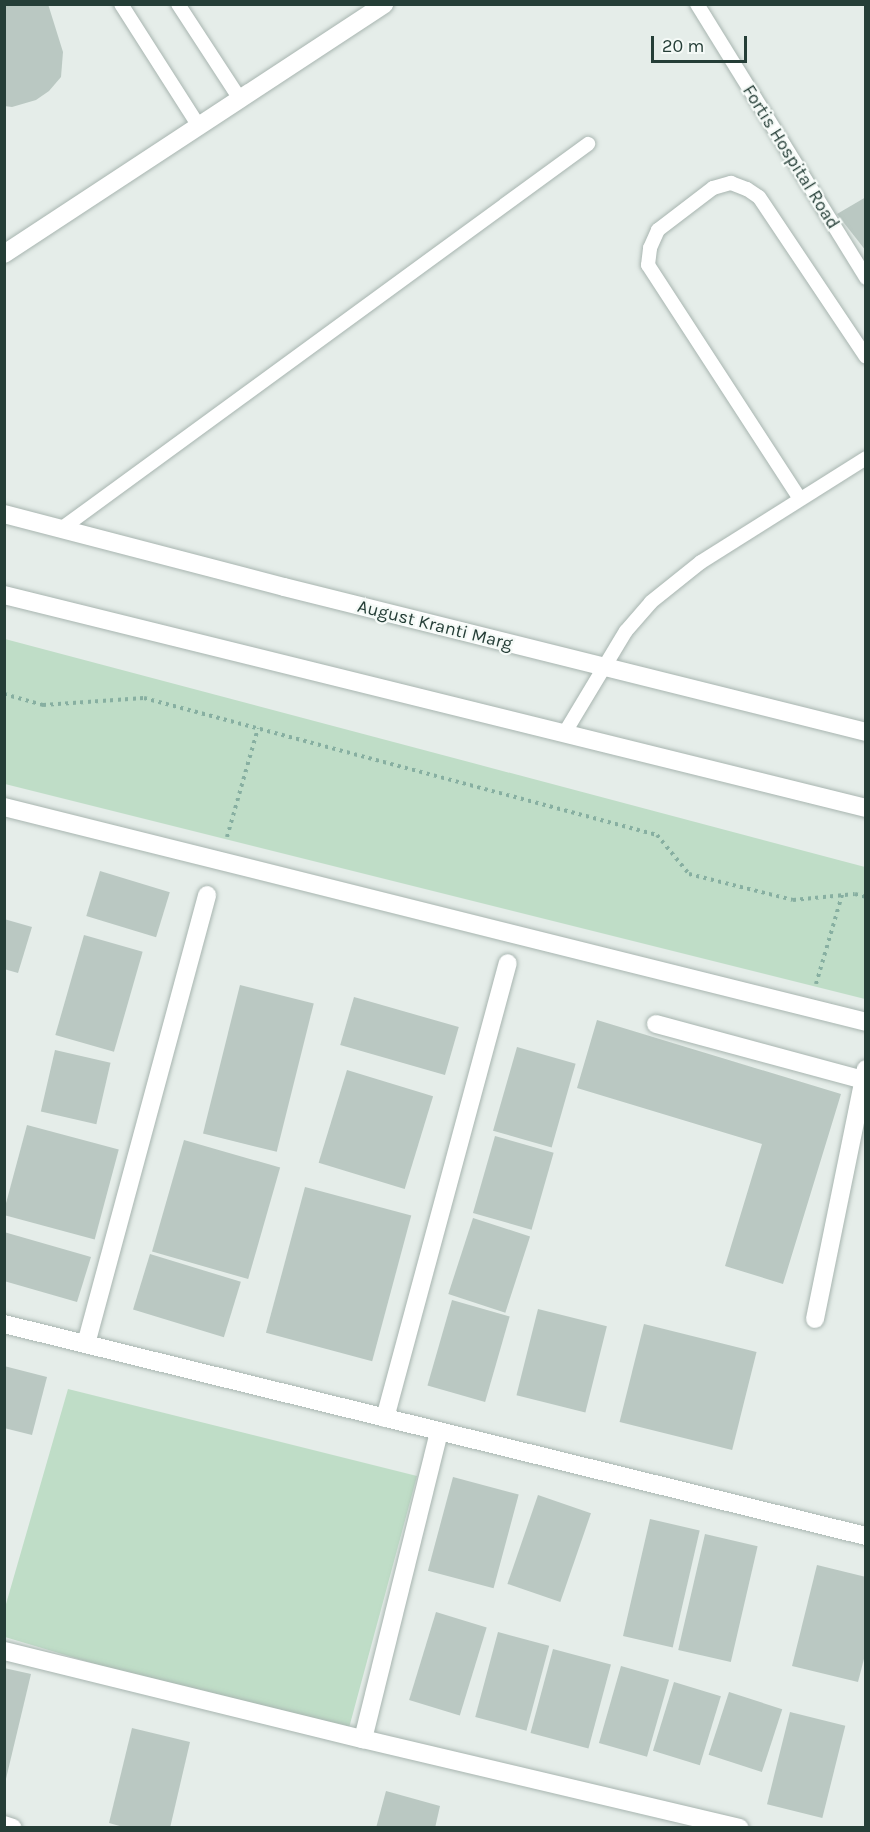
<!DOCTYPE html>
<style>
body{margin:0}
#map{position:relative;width:870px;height:1832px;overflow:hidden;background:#e5ede9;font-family:Karla,sans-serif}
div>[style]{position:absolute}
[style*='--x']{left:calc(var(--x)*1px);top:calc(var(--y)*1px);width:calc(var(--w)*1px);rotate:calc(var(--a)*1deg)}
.green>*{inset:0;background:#bfddc7}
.building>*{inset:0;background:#bac8c2;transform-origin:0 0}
.path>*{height:4px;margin-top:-2px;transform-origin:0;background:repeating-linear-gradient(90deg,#87afa1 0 3px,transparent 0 7.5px)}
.roads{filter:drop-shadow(0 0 2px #a8b5b0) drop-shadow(0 0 2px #a8b5b0)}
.service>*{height:14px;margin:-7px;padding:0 7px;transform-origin:7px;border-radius:7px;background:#fff}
.minor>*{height:18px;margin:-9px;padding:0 9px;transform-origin:9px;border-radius:9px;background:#fff}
.secondary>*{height:18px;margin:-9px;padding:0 9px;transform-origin:9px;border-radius:9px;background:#fff}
span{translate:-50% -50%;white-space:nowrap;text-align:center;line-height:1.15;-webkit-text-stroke:4.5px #f5faf7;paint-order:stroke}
.street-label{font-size:18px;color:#253e37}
.frame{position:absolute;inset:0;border:6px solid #253e37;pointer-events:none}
.scale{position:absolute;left:651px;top:36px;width:96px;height:27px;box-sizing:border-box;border:3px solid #253e37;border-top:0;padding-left:8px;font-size:18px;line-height:21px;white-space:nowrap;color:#253e37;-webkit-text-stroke:4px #f5faf7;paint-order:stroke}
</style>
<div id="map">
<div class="green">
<div style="clip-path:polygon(5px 639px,865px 867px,865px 999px,5px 784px)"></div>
<div style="clip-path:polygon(68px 1389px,417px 1476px,346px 1739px,5px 1637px,4px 1611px)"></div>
</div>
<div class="building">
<div style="clip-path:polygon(4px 4px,48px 4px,63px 52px,61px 77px,49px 91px,36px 100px,12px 107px,4px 106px)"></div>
<div style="clip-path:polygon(866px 197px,866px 251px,837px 214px)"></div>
<div style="left:100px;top:871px;width:73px;height:47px;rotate:17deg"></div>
<div style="clip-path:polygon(4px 919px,32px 927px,18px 973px,4px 969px)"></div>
<div style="left:84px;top:935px;width:61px;height:104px;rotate:16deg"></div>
<div style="left:240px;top:985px;width:76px;height:153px;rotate:14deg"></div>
<div style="left:354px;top:997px;width:109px;height:50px;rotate:16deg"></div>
<div style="clip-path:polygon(597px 1020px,841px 1094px,783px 1284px,725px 1266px,762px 1144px,577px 1088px)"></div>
<div style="left:517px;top:1047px;width:61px;height:87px;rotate:16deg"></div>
<div style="left:55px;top:1050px;width:57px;height:63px;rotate:13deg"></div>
<div style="left:347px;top:1070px;width:90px;height:97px;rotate:17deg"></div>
<div style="left:27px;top:1125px;width:95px;height:93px;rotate:15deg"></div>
<div style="left:495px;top:1136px;width:61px;height:80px;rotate:16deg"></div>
<div style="left:184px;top:1140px;width:100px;height:116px;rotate:16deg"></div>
<div style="left:305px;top:1187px;width:110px;height:151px;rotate:15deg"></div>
<div style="left:473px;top:1218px;width:60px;height:80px;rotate:18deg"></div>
<div style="clip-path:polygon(4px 1232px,91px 1257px,77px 1302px,4px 1281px)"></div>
<div style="left:150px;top:1254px;width:95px;height:58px;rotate:17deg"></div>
<div style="left:452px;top:1300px;width:60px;height:89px;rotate:16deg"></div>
<div style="left:538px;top:1309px;width:71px;height:89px;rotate:14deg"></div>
<div style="left:644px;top:1324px;width:116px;height:101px;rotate:14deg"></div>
<div style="clip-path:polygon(4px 1366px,47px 1377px,32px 1435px,4px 1428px)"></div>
<div style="left:453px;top:1477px;width:68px;height:97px;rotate:15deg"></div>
<div style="left:538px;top:1495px;width:56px;height:94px;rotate:19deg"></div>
<div style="left:650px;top:1519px;width:51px;height:120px;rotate:13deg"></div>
<div style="left:705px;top:1534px;width:54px;height:119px;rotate:13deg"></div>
<div style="clip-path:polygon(817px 1565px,866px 1577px,866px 1651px,858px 1682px,792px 1666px)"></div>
<div style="left:436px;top:1612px;width:53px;height:92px;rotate:17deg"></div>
<div style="left:498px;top:1632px;width:53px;height:88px;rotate:15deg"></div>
<div style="left:553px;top:1649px;width:60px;height:87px;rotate:15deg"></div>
<div style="left:621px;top:1666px;width:50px;height:80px;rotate:16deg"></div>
<div style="clip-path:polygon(4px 1668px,31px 1674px,5px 1783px,4px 1783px)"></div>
<div style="left:674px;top:1682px;width:49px;height:72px;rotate:17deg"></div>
<div style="left:729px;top:1692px;width:56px;height:66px;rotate:18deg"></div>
<div style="left:790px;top:1712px;width:57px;height:95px;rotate:14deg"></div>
<div style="clip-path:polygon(132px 1728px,190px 1742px,170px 1828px,127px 1828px,109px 1823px)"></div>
<div style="clip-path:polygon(386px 1791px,440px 1806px,435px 1828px,376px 1828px)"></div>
</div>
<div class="path">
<div style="--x:4;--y:694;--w:41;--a:15.8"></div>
<div style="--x:43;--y:705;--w:101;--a:-4"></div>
<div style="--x:144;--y:698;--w:531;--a:14.95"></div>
<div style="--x:657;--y:835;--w:50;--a:50.6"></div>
<div style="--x:689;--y:874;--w:107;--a:14"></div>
<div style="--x:793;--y:900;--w:62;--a:-5.5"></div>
<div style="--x:855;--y:894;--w:11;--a:15"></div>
<div style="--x:227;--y:837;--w:113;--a:-74.1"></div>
<div style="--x:816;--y:984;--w:93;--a:-73.7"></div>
</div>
<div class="roads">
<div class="service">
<div style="--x:121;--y:4;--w:143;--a:57.5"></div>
<div style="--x:178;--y:4;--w:113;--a:56.9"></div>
<div style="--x:697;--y:4;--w:322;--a:58.3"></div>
<div style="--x:800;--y:499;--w:279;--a:-123"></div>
<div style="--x:648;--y:265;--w:17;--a:-83"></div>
<div style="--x:650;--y:248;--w:20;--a:-66"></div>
<div style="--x:658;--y:230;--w:69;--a:-37.4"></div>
<div style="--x:713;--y:188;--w:19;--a:-16"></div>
<div style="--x:731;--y:183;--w:17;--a:21"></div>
<div style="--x:747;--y:189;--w:14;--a:34"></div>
<div style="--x:759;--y:197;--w:192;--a:56.2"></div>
<div style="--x:61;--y:529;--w:653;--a:-36.15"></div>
<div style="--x:564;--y:734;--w:120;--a:-59"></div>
<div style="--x:626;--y:631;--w:38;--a:-49"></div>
<div style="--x:651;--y:602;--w:64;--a:-38.7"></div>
<div style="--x:701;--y:562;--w:195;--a:-32.2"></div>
</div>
<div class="minor">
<div style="--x:4;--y:254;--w:455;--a:-33.3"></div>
<div style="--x:4;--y:807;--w:888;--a:14"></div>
<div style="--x:656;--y:1024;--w:214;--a:15.1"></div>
<div style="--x:815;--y:1319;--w:255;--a:-78.5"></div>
<div style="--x:4;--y:1324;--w:888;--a:13.82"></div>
<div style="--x:86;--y:1344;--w:465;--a:-74.9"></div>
<div style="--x:385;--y:1418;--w:471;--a:-74.9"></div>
<div style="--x:4;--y:1651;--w:370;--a:13.8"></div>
<div style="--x:363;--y:1739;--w:387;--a:13.3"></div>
<div style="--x:363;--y:1739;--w:317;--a:-76.1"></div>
<div style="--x:4;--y:1825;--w:9;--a:18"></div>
</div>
<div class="secondary">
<div style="--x:4;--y:514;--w:289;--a:14.6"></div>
<div style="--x:284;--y:587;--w:600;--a:13.99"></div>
<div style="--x:4;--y:595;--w:888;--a:13.88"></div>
</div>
</div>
<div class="street-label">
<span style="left:791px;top:157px;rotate:58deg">Fortis Hospital Road</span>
<span style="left:435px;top:625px;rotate:14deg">August Kranti Marg</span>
</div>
<div class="frame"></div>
<div class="scale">20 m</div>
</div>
